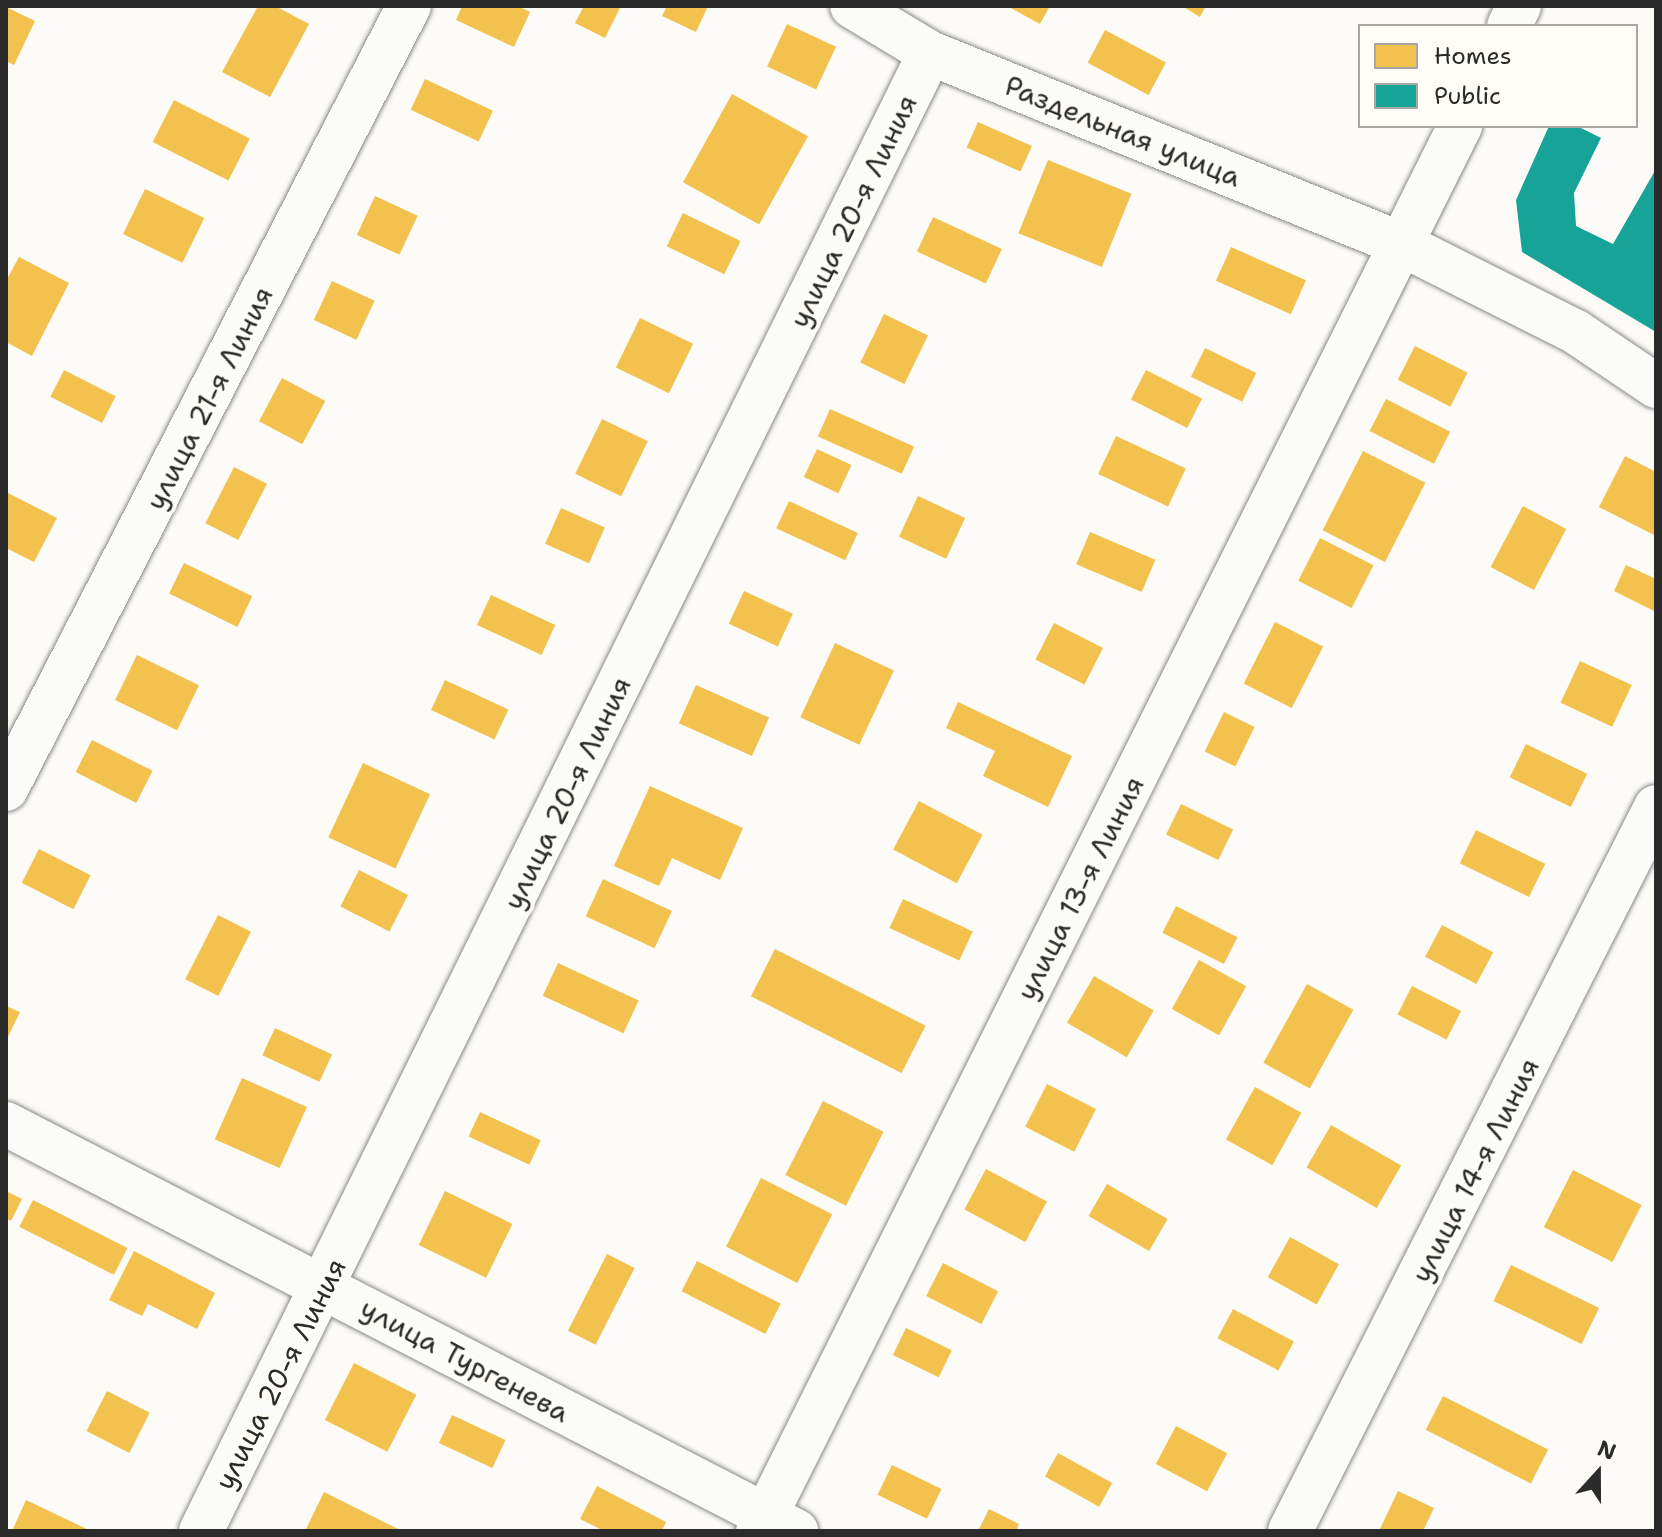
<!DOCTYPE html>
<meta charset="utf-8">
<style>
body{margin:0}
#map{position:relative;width:1662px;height:1537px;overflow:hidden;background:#fcfbf8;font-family:"Shantell Sans",sans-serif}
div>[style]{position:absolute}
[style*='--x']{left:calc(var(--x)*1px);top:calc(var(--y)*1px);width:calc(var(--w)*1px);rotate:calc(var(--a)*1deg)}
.homes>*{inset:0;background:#f2c14e;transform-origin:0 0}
.public>*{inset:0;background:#17a398}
.roads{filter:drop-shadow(0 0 2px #898987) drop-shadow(0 0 2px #898987)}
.minor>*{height:44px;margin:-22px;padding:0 22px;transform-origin:22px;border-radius:22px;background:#fbfbf9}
span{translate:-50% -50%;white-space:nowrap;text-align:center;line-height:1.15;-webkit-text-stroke:8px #fdfcf7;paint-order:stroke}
.street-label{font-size:28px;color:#2b2b2b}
.frame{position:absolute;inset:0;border:8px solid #2b2b2b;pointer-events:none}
.legend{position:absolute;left:1358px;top:24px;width:280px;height:104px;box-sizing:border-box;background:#fdfcf7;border:2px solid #a9a8a5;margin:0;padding:10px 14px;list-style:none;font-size:24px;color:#2b2b2b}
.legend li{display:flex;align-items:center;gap:16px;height:40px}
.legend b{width:40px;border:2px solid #a9a8a5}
.north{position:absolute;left:1558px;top:1433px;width:80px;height:80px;-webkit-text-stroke:6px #fdfcf7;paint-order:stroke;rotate:21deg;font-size:22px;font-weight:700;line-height:32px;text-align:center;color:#2b2b2b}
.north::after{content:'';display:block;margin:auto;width:28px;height:36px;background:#2b2b2b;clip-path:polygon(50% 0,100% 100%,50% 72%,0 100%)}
</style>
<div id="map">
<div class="homes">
<div style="clip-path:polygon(258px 6px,275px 6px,309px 24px,270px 97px,222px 72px)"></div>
<div style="clip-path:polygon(462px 6px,518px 6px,530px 12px,514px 47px,456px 20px)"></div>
<div style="clip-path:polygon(584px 6px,621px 6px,605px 38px,575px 23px)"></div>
<div style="clip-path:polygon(667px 6px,708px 6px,696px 32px,662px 16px)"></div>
<div style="clip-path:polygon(1007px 6px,1050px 6px,1040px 24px)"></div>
<div style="clip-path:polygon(1182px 6px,1206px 6px,1200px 17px)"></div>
<div style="clip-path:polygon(6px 7px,35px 21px,14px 65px,6px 61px)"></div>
<div style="left:787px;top:24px;width:54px;height:47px;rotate:25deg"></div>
<div style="left:1105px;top:30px;width:69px;height:37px;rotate:28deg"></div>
<div style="left:425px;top:79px;width:75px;height:34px;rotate:25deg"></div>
<div style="left:732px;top:94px;width:87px;height:101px;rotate:29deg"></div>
<div style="left:174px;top:100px;width:85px;height:47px;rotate:27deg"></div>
<div style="left:978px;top:122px;width:59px;height:28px;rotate:24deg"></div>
<div style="left:1048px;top:160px;width:90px;height:79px;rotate:22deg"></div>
<div style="left:145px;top:189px;width:66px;height:50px;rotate:26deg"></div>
<div style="left:375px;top:196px;width:47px;height:43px;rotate:25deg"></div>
<div style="left:683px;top:213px;width:64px;height:37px;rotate:26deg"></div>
<div style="left:933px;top:217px;width:76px;height:38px;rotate:25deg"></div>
<div style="left:1231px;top:247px;width:82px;height:37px;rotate:24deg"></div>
<div style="clip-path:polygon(19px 257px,69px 283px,32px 356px,6px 342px,6px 281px)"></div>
<div style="left:332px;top:281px;width:47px;height:43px;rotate:25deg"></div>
<div style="left:884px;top:314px;width:49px;height:54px;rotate:26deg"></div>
<div style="left:640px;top:318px;width:59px;height:55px;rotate:26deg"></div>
<div style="left:1415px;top:346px;width:59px;height:38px;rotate:27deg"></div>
<div style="left:1205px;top:348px;width:57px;height:32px;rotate:26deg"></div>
<div style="left:64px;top:370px;width:58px;height:30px;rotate:27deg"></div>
<div style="left:1146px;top:370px;width:63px;height:33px;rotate:27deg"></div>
<div style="left:282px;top:378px;width:49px;height:49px;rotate:28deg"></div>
<div style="left:1386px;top:399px;width:72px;height:36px;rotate:27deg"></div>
<div style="left:830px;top:409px;width:92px;height:30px;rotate:24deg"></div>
<div style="left:602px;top:419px;width:51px;height:61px;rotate:26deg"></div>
<div style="left:1116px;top:436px;width:77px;height:42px;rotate:25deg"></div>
<div style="left:817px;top:449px;width:38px;height:31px;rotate:25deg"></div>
<div style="left:1363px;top:451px;width:70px;height:89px;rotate:27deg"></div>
<div style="clip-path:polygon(1625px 456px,1656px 472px,1656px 536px,1599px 507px)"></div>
<div style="left:234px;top:467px;width:37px;height:63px;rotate:27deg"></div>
<div style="clip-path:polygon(6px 492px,57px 518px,34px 562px,6px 548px)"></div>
<div style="left:918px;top:496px;width:52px;height:45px;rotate:25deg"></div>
<div style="left:789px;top:501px;width:76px;height:30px;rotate:25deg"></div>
<div style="left:1523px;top:506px;width:49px;height:69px;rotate:28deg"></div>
<div style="left:561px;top:508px;width:48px;height:39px;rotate:24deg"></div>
<div style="left:1090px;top:532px;width:71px;height:35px;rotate:23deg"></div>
<div style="left:1320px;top:538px;width:60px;height:48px;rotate:27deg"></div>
<div style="left:184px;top:563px;width:76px;height:34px;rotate:26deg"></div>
<div style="clip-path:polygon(1626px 565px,1656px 579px,1656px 612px,1614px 591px)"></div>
<div style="left:744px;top:591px;width:54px;height:36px;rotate:25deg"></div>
<div style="left:491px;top:595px;width:71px;height:33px;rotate:25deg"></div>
<div style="left:1275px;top:622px;width:54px;height:69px;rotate:27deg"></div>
<div style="left:1054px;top:623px;width:55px;height:41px;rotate:27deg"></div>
<div style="left:835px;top:643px;width:65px;height:82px;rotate:25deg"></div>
<div style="left:137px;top:655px;width:69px;height:50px;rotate:26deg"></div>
<div style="left:1580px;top:661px;width:57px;height:46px;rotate:25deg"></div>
<div style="left:445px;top:680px;width:70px;height:33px;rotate:25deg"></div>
<div style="left:696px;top:685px;width:80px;height:42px;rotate:24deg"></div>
<div style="clip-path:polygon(958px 702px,1072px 756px,1048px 807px,983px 776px,995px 751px,946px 728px)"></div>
<div style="left:1224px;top:712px;width:34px;height:44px;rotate:26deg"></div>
<div style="left:92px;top:740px;width:68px;height:36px;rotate:27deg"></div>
<div style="left:1526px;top:744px;width:68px;height:37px;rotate:26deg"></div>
<div style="left:363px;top:763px;width:74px;height:82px;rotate:25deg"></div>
<div style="clip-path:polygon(650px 786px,743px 828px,720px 880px,672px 858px,659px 886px,614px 866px)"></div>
<div style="left:919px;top:801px;width:72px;height:55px;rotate:28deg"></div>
<div style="left:1181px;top:804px;width:58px;height:34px;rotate:26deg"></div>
<div style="left:1476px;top:830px;width:77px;height:37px;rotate:26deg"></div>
<div style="left:39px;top:849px;width:58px;height:38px;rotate:27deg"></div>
<div style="left:359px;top:870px;width:55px;height:41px;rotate:27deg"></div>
<div style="left:603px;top:879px;width:76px;height:41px;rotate:25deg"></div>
<div style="left:903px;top:899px;width:77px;height:32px;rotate:25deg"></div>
<div style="left:1176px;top:906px;width:69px;height:30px;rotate:27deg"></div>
<div style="left:218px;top:915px;width:37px;height:72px;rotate:27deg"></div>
<div style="left:1442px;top:925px;width:58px;height:36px;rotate:28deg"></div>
<div style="left:775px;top:949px;width:169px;height:53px;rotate:27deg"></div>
<div style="left:1199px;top:960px;width:54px;height:56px;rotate:29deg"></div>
<div style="left:558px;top:963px;width:89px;height:36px;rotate:25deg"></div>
<div style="left:1094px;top:976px;width:69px;height:54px;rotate:30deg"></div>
<div style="left:1307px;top:984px;width:53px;height:90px;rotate:29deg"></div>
<div style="left:1412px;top:986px;width:55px;height:32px;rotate:27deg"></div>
<div style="clip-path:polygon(6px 1006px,20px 1012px,6px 1041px)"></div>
<div style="left:275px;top:1028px;width:63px;height:30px;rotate:25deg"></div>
<div style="left:242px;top:1078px;width:71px;height:67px;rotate:24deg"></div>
<div style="left:1047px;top:1084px;width:55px;height:48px;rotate:27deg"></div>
<div style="left:1255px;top:1087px;width:53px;height:60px;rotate:29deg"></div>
<div style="left:823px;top:1101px;width:68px;height:83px;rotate:27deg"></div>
<div style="left:480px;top:1112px;width:67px;height:27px;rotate:25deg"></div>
<div style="left:1331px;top:1125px;width:81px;height:49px;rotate:30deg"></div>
<div style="left:986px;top:1169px;width:69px;height:46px;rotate:28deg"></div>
<div style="left:1573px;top:1170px;width:77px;height:64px;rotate:27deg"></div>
<div style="left:761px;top:1178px;width:80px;height:77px;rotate:27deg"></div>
<div style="left:1107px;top:1184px;width:70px;height:37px;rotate:30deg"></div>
<div style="clip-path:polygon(6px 1191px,22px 1199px,11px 1221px,6px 1218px)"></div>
<div style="left:445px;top:1191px;width:75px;height:60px;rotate:26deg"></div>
<div style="left:33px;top:1200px;width:106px;height:30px;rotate:27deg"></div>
<div style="left:1290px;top:1237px;width:56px;height:46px;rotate:29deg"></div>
<div style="clip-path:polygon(134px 1251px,215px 1293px,197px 1329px,148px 1304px,142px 1316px,109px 1300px)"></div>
<div style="left:607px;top:1254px;width:31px;height:86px;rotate:27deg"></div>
<div style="left:697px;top:1261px;width:94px;height:34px;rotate:27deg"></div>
<div style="left:943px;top:1263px;width:62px;height:37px;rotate:27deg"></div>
<div style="left:1511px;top:1265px;width:98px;height:40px;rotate:26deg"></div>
<div style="left:1233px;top:1309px;width:69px;height:33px;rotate:28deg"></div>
<div style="left:906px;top:1328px;width:51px;height:30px;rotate:26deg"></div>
<div style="left:354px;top:1363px;width:70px;height:64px;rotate:27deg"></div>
<div style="left:107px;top:1391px;width:48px;height:45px;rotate:27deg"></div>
<div style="left:1443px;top:1396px;width:118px;height:38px;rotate:27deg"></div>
<div style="left:452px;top:1415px;width:59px;height:31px;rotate:25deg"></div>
<div style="left:1176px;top:1426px;width:58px;height:43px;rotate:28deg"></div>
<div style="left:1058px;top:1453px;width:62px;height:27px;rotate:29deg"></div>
<div style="left:892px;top:1465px;width:55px;height:33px;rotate:26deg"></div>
<div style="clip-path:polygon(597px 1486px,666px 1522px,662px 1531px,604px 1531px,580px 1519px)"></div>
<div style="clip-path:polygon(1398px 1491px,1434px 1508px,1423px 1531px,1379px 1531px)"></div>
<div style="clip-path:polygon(324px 1492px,402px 1531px,305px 1531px)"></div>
<div style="clip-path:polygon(26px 1500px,91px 1531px,12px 1531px)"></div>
<div style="clip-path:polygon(989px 1509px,1019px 1524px,1016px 1531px,978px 1531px)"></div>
</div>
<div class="public">
<div style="clip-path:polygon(1549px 126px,1577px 126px,1601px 138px,1574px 193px,1576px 226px,1613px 244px,1656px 169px,1656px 332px,1522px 252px,1516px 200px)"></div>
</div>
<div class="roads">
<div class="minor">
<div style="--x:852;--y:6;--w:91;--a:31.1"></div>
<div style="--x:930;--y:53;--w:508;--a:22.07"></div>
<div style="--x:1401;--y:244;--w:196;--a:26.7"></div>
<div style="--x:1576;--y:332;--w:97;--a:34"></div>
<div style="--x:1509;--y:26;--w:22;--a:-63"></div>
<div style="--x:6;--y:789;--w:881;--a:-62.77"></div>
<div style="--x:6;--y:1124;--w:889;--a:27.26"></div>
<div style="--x:201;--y:1531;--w:1648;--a:-63.75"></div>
<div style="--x:758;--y:1531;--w:1571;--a:-63.45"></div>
<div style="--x:1290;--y:1531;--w:811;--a:-63.18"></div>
</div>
</div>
<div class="street-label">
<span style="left:1123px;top:131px;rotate:22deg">Раздельная улица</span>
<span style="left:853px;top:211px;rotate:-64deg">улица 20-я Линия</span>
<span style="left:209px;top:398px;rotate:-63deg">улица 21-я Линия</span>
<span style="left:567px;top:793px;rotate:-64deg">улица 20-я Линия</span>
<span style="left:1080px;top:888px;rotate:-63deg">улица 13-я Линия</span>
<span style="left:1475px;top:1170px;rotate:-63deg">улица 14-я Линия</span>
<span style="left:465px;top:1360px;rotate:28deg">улица Тургенева</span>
<span style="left:280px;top:1374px;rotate:-63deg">улица 20-я Линия</span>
</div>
<div class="frame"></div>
<ul class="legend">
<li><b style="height:22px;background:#f2c14e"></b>Homes</li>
<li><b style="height:22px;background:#17a398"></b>Public</li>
</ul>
<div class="north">N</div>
</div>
